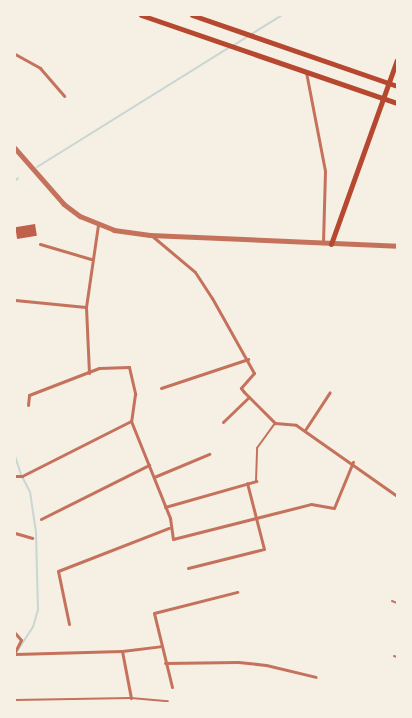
<!DOCTYPE html>
<style>
body{margin:0}
#map{position:relative;width:412px;height:718px;overflow:hidden;background:#f6efe4;font-family:"Alegreya Sans",sans-serif}
div>[style]{position:absolute}
[style*='--x']{left:calc(var(--x)*1px);top:calc(var(--y)*1px);width:calc(var(--w)*1px);rotate:calc(var(--a)*1deg)}
.stream>*{height:2px;margin:-1px;padding:0 1px;transform-origin:1px;border-radius:1px;background:#c9d6d2}
.building>*{inset:0;background:#bf614a;transform-origin:0 0}
.service>*{height:2px;margin:-1px;padding:0 1px;transform-origin:1px;border-radius:1px;background:#c5725c}
.minor>*{height:3px;margin:-1.5px;padding:0 1.5px;transform-origin:1.5px;border-radius:1.5px;background:#c5725c}
.tertiary>*{height:4.5px;margin:-2.25px;padding:0 2.25px;transform-origin:2.25px;border-radius:2.25px;background:#c5725c}
.secondary>*{height:5px;margin:-2.5px;padding:0 2.5px;transform-origin:2.5px;border-radius:2.5px;background:#b5482f}
span{translate:-50% -50%;white-space:nowrap;text-align:center;line-height:1.15;-webkit-text-stroke:4.5px #f6efe4;paint-order:stroke}
.frame{position:absolute;inset:0;border:16px solid #f6efe4;pointer-events:none}
</style>
<div id="map">
<div class="stream">
<div style="--x:234;--y:45;--w:57;--a:-32"></div>
<div style="--x:37;--y:167;--w:227;--a:-31.9"></div>
<div style="--x:15;--y:181;--w:4;--a:-45"></div>
<div style="--x:15;--y:456;--w:19;--a:72"></div>
<div style="--x:16;--y:653;--w:31;--a:-57"></div>
<div style="--x:33;--y:627;--w:18;--a:-74"></div>
<div style="--x:38;--y:610;--w:78;--a:-91.5"></div>
<div style="--x:36;--y:532;--w:40;--a:-98.5"></div>
<div style="--x:30;--y:492;--w:16;--a:-117"></div>
</div>
<div class="building">
<div style="left:35px;top:224px;width:12px;height:20px;rotate:81deg"></div>
</div>
<div class="service">
<div style="--x:256;--y:481;--w:33;--a:-88"></div>
<div style="--x:257;--y:448;--w:31;--a:-54"></div>
<div style="--x:392;--y:601;--w:5;--a:22"></div>
<div style="--x:394;--y:656;--w:3;--a:18"></div>
<div style="--x:15;--y:700;--w:116;--a:-1"></div>
<div style="--x:131;--y:698;--w:37;--a:5"></div>
</div>
<div class="minor">
<div style="--x:15;--y:54;--w:29;--a:29"></div>
<div style="--x:40;--y:68;--w:37;--a:49"></div>
<div style="--x:306;--y:72;--w:101;--a:79.1"></div>
<div style="--x:325;--y:171;--w:71;--a:91.6"></div>
<div style="--x:151;--y:235;--w:57;--a:40.1"></div>
<div style="--x:195;--y:272;--w:31;--a:57"></div>
<div style="--x:212;--y:298;--w:86;--a:60.8"></div>
<div style="--x:254;--y:373;--w:20;--a:131"></div>
<div style="--x:241;--y:388;--w:5;--a:53"></div>
<div style="--x:244;--y:392;--w:44;--a:45"></div>
<div style="--x:275;--y:423;--w:21;--a:5"></div>
<div style="--x:296;--y:425;--w:123;--a:35.1"></div>
<div style="--x:40;--y:244;--w:53;--a:16.4"></div>
<div style="--x:15;--y:300;--w:71;--a:5.6"></div>
<div style="--x:89;--y:373;--w:66;--a:-92.6"></div>
<div style="--x:86;--y:307;--w:83;--a:-81.7"></div>
<div style="--x:161;--y:388;--w:92;--a:-18.4"></div>
<div style="--x:28;--y:405;--w:10;--a:-84"></div>
<div style="--x:29;--y:395;--w:75;--a:-21.1"></div>
<div style="--x:99;--y:368;--w:30;--a:-2"></div>
<div style="--x:129;--y:367;--w:28;--a:77"></div>
<div style="--x:135;--y:394;--w:27;--a:98"></div>
<div style="--x:131;--y:421;--w:105;--a:68.1"></div>
<div style="--x:170;--y:518;--w:21;--a:82"></div>
<div style="--x:173;--y:539;--w:142;--a:-14.2"></div>
<div style="--x:311;--y:504;--w:23;--a:10"></div>
<div style="--x:334;--y:508;--w:50;--a:-67.6"></div>
<div style="--x:223;--y:422;--w:36;--a:-44"></div>
<div style="--x:305;--y:430;--w:45;--a:-56.7"></div>
<div style="--x:15;--y:476;--w:7;--a:0"></div>
<div style="--x:22;--y:476;--w:122;--a:-26.8"></div>
<div style="--x:154;--y:477;--w:60;--a:-22.7"></div>
<div style="--x:165;--y:507;--w:95;--a:-15.9"></div>
<div style="--x:41;--y:519;--w:121;--a:-26.6"></div>
<div style="--x:15;--y:533;--w:18;--a:16"></div>
<div style="--x:188;--y:568;--w:78;--a:-14"></div>
<div style="--x:264;--y:549;--w:68;--a:-104.4"></div>
<div style="--x:69;--y:624;--w:54;--a:-101.7"></div>
<div style="--x:58;--y:571;--w:119;--a:-21.2"></div>
<div style="--x:15;--y:633;--w:9;--a:49"></div>
<div style="--x:21;--y:640;--w:13;--a:117"></div>
<div style="--x:122;--y:651;--w:48;--a:79.2"></div>
<div style="--x:15;--y:654;--w:107;--a:-1.6"></div>
<div style="--x:122;--y:651;--w:38;--a:-7"></div>
<div style="--x:165;--y:663;--w:73;--a:-0.8"></div>
<div style="--x:238;--y:662;--w:28;--a:6"></div>
<div style="--x:266;--y:665;--w:51;--a:13.5"></div>
<div style="--x:172;--y:687;--w:76;--a:-103.7"></div>
<div style="--x:154;--y:613;--w:86;--a:-14.2"></div>
</div>
<div class="tertiary">
<div style="--x:15;--y:148;--w:74;--a:48.8"></div>
<div style="--x:64;--y:204;--w:20;--a:37"></div>
<div style="--x:80;--y:216;--w:37;--a:22"></div>
<div style="--x:114;--y:230;--w:36;--a:8"></div>
<div style="--x:150;--y:235;--w:247;--a:2.5"></div>
</div>
<div class="secondary">
<div style="--x:141;--y:15;--w:271;--a:19"></div>
<div style="--x:192;--y:15;--w:217;--a:19.1"></div>
<div style="--x:331;--y:244;--w:195;--a:-70.3"></div>
</div>
<div class="frame"></div>
</div>
